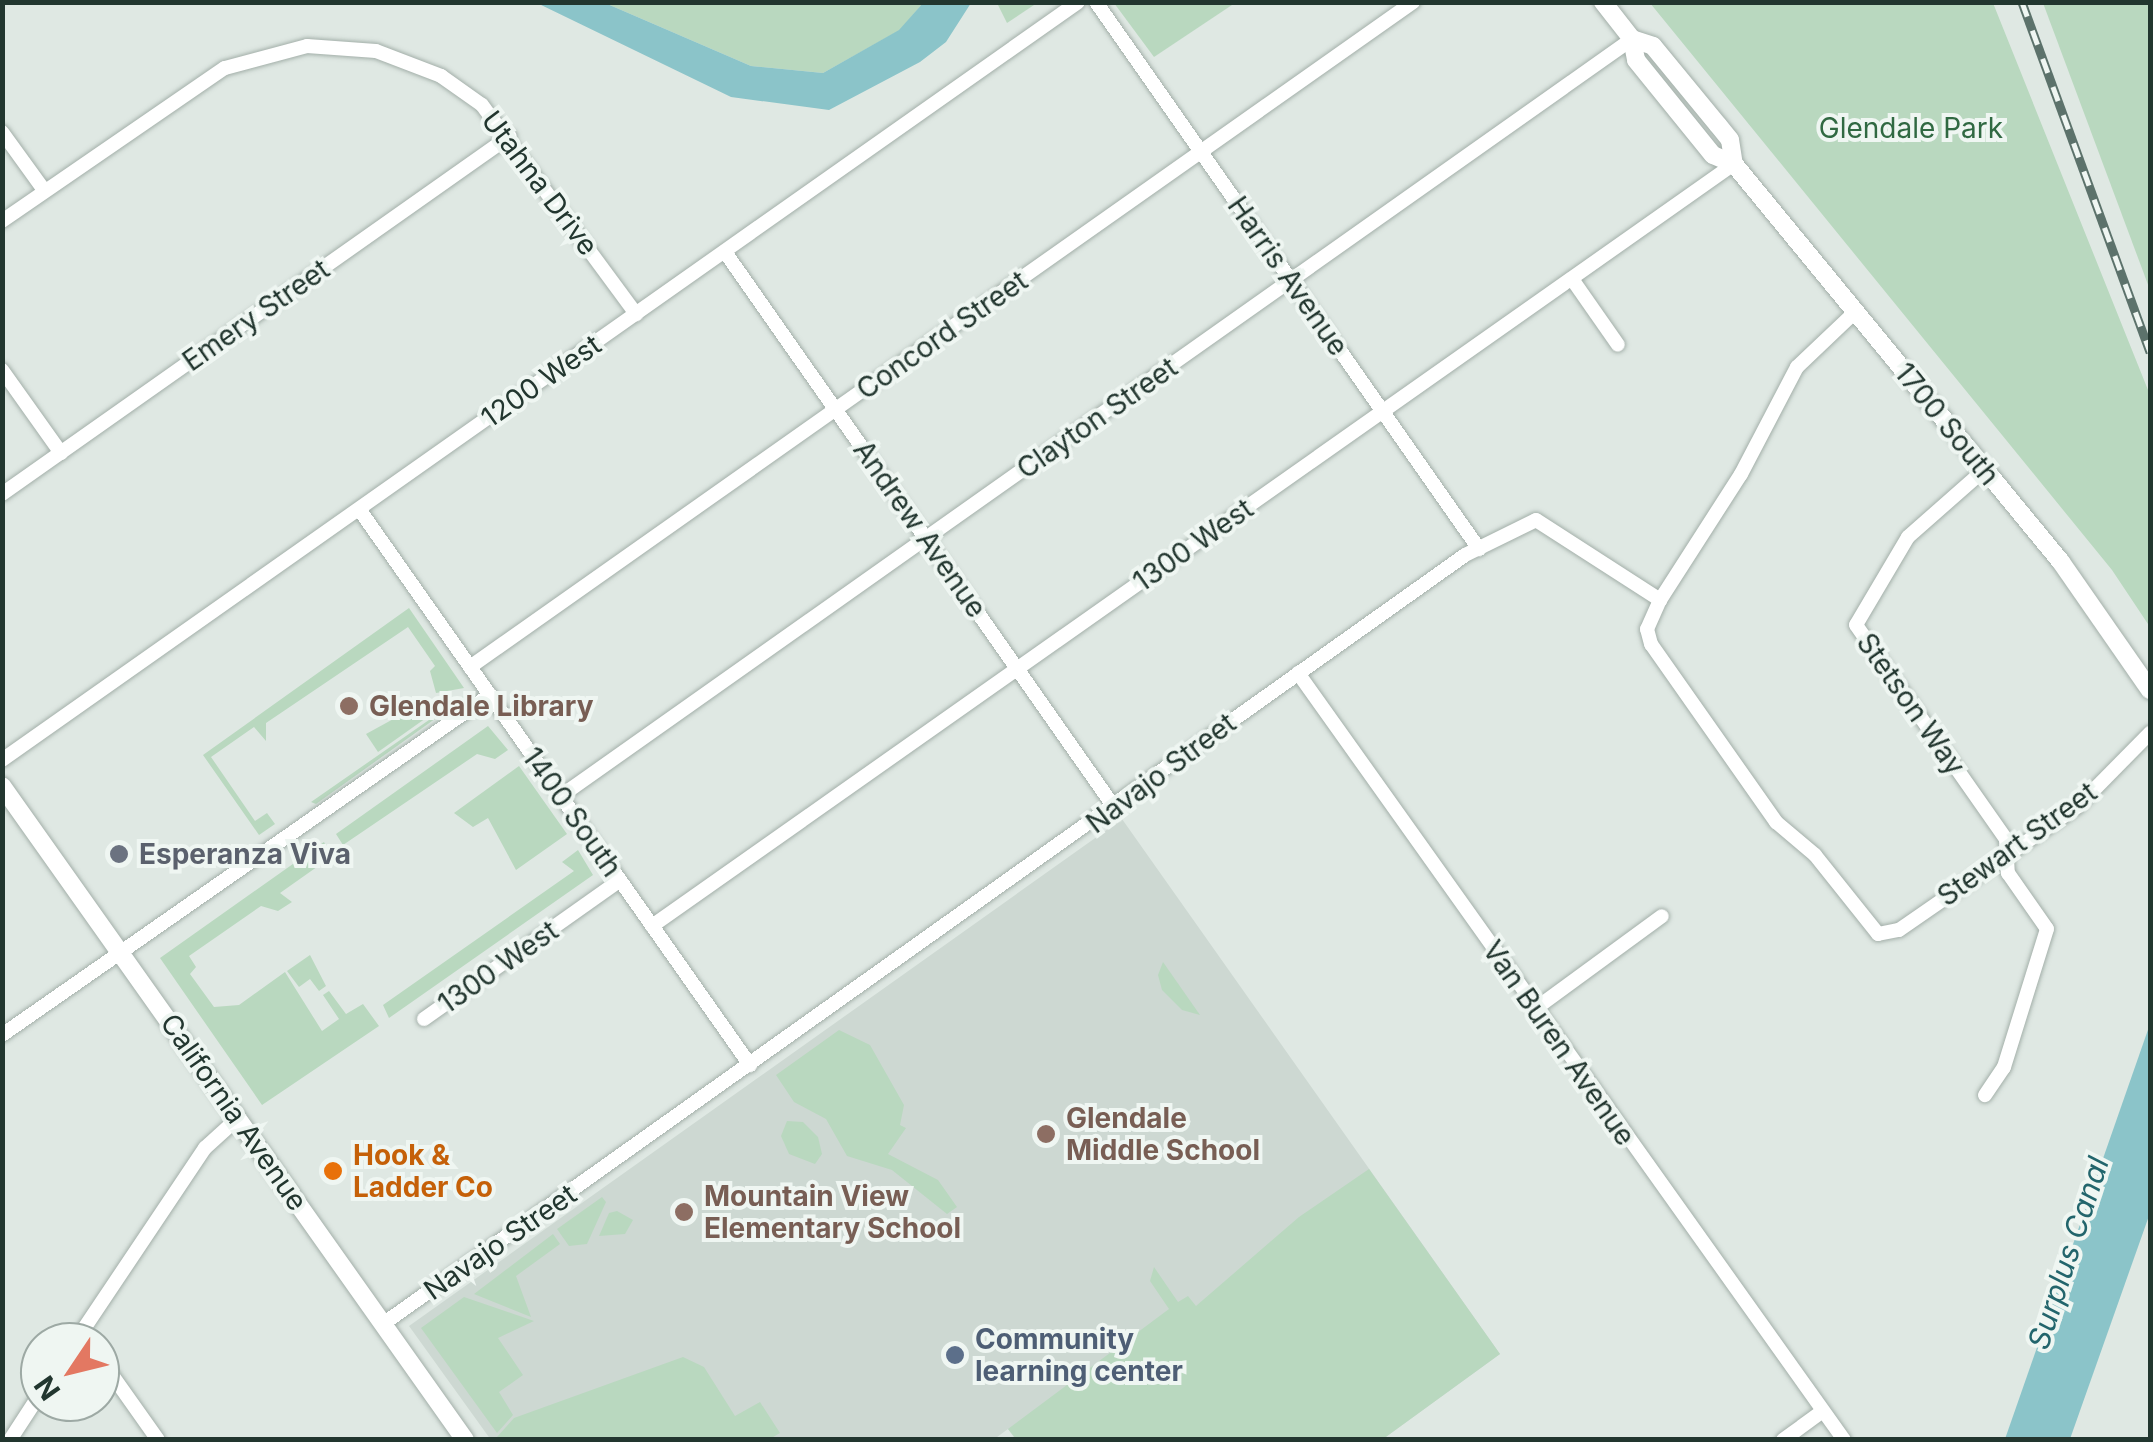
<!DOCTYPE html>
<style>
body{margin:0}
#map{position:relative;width:2153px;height:1442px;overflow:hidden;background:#dfe8e3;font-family:Inter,sans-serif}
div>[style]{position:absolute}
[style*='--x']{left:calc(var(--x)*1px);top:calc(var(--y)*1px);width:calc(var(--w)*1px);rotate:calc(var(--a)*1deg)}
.built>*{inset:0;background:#cdd8d2}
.green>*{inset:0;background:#b9d8bf}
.water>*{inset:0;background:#8bc4c9}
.roads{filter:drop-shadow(0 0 2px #a3afa9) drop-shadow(0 0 2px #a3afa9)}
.street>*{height:14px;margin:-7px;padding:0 7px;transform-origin:7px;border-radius:7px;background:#fff}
.secondary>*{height:18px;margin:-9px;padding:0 9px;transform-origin:9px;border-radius:9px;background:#fff}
.rail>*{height:9px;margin-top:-4.5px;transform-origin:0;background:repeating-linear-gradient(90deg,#eff6f2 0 15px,#5c726b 0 30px);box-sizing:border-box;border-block:2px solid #5c726b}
.dots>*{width:28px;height:28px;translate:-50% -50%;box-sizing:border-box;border:5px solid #eff6f2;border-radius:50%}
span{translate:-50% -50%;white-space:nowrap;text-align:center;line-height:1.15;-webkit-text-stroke:8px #eff6f2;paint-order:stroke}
.park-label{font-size:28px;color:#306942}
.street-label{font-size:28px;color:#22362f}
.education-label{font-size:28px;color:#785e54;font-weight:700}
.left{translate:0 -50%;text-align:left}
.worship-label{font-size:28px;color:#5b616d;font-weight:700}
.food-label{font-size:28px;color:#c56008;font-weight:700}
.service-label{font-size:28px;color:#4e5e75;font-weight:700}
.water-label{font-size:30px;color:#22656c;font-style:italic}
.frame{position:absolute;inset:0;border:5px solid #22362f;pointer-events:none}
.north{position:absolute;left:20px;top:1322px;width:100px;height:100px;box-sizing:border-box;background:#eff6f2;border:2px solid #9da9a4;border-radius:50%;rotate:235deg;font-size:28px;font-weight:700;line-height:40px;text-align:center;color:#22362f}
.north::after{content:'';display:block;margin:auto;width:35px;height:45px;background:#e37862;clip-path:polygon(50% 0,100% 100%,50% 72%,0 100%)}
</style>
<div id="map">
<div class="built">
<div style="clip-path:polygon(1122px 819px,1500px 1354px,1383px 1439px,1016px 1440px,1008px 1429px,993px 1440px,491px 1440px,409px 1326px)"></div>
</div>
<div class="green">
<div style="clip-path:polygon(605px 3px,923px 3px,900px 30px,823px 73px,751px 66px)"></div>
<div style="clip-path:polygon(997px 3px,1037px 3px,1007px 23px)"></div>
<div style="clip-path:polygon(1114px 3px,1235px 3px,1154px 57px)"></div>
<div style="clip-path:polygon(1650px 3px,1993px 3px,2150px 395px,2150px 627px,2112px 570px)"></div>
<div style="clip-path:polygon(2043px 3px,2150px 3px,2150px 290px)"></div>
<div style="clip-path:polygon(409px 608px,464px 688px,436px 693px,430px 671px,435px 666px,408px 627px,266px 723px,266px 741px,254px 727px,211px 757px,255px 821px,267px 813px,275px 824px,259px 835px,203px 755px)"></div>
<div style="clip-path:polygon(467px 696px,316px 804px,311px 802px,462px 697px)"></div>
<div style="clip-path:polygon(436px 711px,378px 752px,366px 734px,397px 717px)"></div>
<div style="clip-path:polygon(488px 726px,508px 750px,495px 759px,477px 754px,343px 845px,336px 834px)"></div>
<div style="clip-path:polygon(519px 766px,567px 834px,516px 870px,488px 818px,473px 827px,454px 813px)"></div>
<div style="clip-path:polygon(324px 842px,331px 857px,280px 893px,292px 902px,278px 911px,261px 906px,189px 956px,196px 967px,190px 974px,214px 1007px,239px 1005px,285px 972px,322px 1031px,339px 1019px,323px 995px,329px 991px,346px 1014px,363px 1004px,379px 1026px,262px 1105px,160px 958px)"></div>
<div style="clip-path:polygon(578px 850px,593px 875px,389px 1018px,383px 1005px,574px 871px,562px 862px)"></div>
<div style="clip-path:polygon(310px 955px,326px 986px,319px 991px,310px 979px,299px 987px,287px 971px)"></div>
<div style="clip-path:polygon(1163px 962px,1200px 1015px,1182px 1010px,1162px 990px,1158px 975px)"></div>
<div style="clip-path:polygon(839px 1030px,870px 1045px,904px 1105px,900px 1125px,906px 1128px,888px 1154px,938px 1180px,957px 1207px,947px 1214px,892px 1170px,847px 1156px,826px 1119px,794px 1102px,776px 1075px)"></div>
<div style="clip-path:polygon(787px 1121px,803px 1122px,818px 1137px,822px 1154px,815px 1164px,789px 1154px,781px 1136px)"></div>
<div style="clip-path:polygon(1369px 1169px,1500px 1354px,1383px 1439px,1016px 1439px,1008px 1429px,1169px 1309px,1150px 1281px,1154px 1267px,1178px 1302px,1188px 1296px,1196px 1306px,1299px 1217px)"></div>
<div style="clip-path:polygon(602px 1197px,606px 1202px,587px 1244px,569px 1246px,557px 1229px)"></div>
<div style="clip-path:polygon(617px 1211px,633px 1220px,625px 1234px,599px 1236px,609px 1213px)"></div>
<div style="clip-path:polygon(553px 1234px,560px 1244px,516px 1276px,531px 1317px,474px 1294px)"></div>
<div style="clip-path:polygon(464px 1297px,534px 1321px,498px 1338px,523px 1375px,499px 1392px,513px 1415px,497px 1433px,421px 1328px)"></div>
<div style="clip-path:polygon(683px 1357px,704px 1367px,735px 1416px,760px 1402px,780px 1433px,768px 1440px,497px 1437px,514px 1418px)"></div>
</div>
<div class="water">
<div style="clip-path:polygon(537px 3px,605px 3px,751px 66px,823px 73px,899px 30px,923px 3px,971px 3px,946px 42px,920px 62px,829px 110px,731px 97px)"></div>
<div style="clip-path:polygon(2150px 1024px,2150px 1213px,2070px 1439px,2005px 1439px)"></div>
</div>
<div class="roads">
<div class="street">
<div style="--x:1096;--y:2;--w:668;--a:55"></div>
<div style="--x:2;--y:132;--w:72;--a:54.1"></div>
<div style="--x:2;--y:221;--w:270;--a:-34.5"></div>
<div style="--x:225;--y:68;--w:85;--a:-15"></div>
<div style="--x:307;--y:46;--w:69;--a:4.1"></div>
<div style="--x:376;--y:51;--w:70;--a:21"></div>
<div style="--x:441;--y:76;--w:50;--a:35.3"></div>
<div style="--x:482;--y:105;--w:260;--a:53.6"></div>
<div style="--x:725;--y:252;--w:678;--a:54.97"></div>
<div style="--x:1572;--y:279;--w:80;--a:55.1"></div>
<div style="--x:1855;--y:312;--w:80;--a:136.5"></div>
<div style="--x:1797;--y:367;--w:121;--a:117.6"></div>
<div style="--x:1741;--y:474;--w:150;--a:122.7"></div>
<div style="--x:1660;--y:600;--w:32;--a:114"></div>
<div style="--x:1647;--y:629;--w:16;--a:75"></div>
<div style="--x:1651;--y:644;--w:218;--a:54.9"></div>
<div style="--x:1776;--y:822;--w:51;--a:40.2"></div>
<div style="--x:1815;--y:855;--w:101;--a:51.4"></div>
<div style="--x:1878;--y:934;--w:21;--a:-11"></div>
<div style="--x:1899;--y:930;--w:218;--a:-34.7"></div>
<div style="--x:2078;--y:806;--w:103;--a:-45.4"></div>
<div style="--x:2;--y:370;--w:102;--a:54.6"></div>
<div style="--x:1984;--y:470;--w:101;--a:138.6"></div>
<div style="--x:1908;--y:537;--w:102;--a:120.6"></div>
<div style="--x:1856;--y:625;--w:261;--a:55"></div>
<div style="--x:2006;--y:839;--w:34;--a:87"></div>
<div style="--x:2008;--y:873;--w:68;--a:55.1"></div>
<div style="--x:2047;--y:929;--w:145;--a:107.3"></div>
<div style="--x:2004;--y:1067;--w:34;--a:124"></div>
<div style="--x:2;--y:494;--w:621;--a:-35.17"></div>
<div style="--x:359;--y:509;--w:680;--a:54.88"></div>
<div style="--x:470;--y:667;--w:1154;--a:-35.19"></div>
<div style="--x:1298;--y:673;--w:941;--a:54.55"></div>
<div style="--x:2;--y:760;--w:1316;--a:-35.16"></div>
<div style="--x:561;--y:796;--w:1312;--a:-35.25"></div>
<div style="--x:652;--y:926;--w:1323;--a:-35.16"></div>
<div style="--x:1535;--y:1009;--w:157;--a:-36.2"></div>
<div style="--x:424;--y:1019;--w:240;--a:-35.3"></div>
<div style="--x:2;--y:1035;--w:595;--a:-34.87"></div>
<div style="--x:383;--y:1324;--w:1327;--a:-35.4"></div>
<div style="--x:1465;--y:555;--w:79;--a:-26.2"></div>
<div style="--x:1536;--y:520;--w:148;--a:32.8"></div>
<div style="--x:75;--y:1342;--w:234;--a:-56.2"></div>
<div style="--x:205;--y:1148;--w:45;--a:-42.3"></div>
<div style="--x:100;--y:1358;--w:100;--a:54.7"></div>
<div style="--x:10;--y:1440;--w:55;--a:-56.9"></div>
<div style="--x:1783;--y:1440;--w:46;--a:-36.1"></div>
</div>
<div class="secondary">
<div style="--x:1603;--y:2;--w:47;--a:51.9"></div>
<div style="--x:1632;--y:39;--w:21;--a:79"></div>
<div style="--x:1636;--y:60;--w:122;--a:51"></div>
<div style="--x:1713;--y:155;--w:23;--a:23"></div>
<div style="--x:1734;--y:164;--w:515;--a:50.59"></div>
<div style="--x:2061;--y:562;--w:156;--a:55.2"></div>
<div style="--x:1632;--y:39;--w:22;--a:18"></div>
<div style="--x:1653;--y:46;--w:102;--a:50.6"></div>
<div style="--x:1718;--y:125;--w:19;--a:51"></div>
<div style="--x:1730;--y:140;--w:24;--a:81"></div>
<div style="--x:2;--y:786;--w:801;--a:54.7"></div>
</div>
</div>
<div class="rail">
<div style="--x:2022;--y:2;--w:373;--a:69.9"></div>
</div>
<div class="dots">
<div style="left:349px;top:706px;background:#8d6e63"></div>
<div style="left:119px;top:854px;background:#6b7280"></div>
<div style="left:1046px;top:1134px;background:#8d6e63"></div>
<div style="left:333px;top:1171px;background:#e8710a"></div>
<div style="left:684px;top:1212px;background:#8d6e63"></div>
<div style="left:955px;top:1355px;background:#5c6f8a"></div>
</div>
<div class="park-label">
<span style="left:1911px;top:128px">Glendale Park</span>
</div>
<div class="street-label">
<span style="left:540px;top:183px;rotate:53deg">Utahna Drive</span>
<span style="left:1288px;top:276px;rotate:55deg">Harris Avenue</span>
<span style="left:256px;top:315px;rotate:-35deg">Emery Street</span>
<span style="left:942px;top:335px;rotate:-35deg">Concord Street</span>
<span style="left:541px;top:381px;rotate:-35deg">1200 West</span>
<span style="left:1097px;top:418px;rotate:-35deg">Clayton Street</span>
<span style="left:1947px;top:424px;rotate:51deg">1700 South</span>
<span style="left:920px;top:529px;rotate:55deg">Andrew Avenue</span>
<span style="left:1193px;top:545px;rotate:-35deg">1300 West</span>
<span style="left:1911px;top:704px;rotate:55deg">Stetson Way</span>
<span style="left:1161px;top:773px;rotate:-37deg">Navajo Street</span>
<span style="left:572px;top:812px;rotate:55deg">1400 South</span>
<span style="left:2017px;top:844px;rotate:-36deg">Stewart Street</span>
<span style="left:498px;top:967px;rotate:-35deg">1300 West</span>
<span style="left:1559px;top:1043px;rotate:55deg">Van Buren Avenue</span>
<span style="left:234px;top:1112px;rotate:55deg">California Avenue</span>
<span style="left:500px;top:1242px;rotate:-35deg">Navajo Street</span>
</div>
<div class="education-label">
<span class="left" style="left:369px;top:706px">Glendale Library</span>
<span class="left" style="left:1066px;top:1134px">Glendale<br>Middle School</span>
<span class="left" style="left:704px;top:1212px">Mountain View<br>Elementary School</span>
</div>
<div class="worship-label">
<span class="left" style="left:139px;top:854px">Esperanza Viva</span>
</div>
<div class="food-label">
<span class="left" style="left:353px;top:1171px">Hook &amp;<br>Ladder Co</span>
</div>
<div class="service-label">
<span class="left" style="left:975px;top:1355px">Community<br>learning center</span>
</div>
<div class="water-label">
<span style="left:2068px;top:1253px;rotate:-72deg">Surplus Canal</span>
</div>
<div class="frame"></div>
<div class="north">N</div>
</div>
